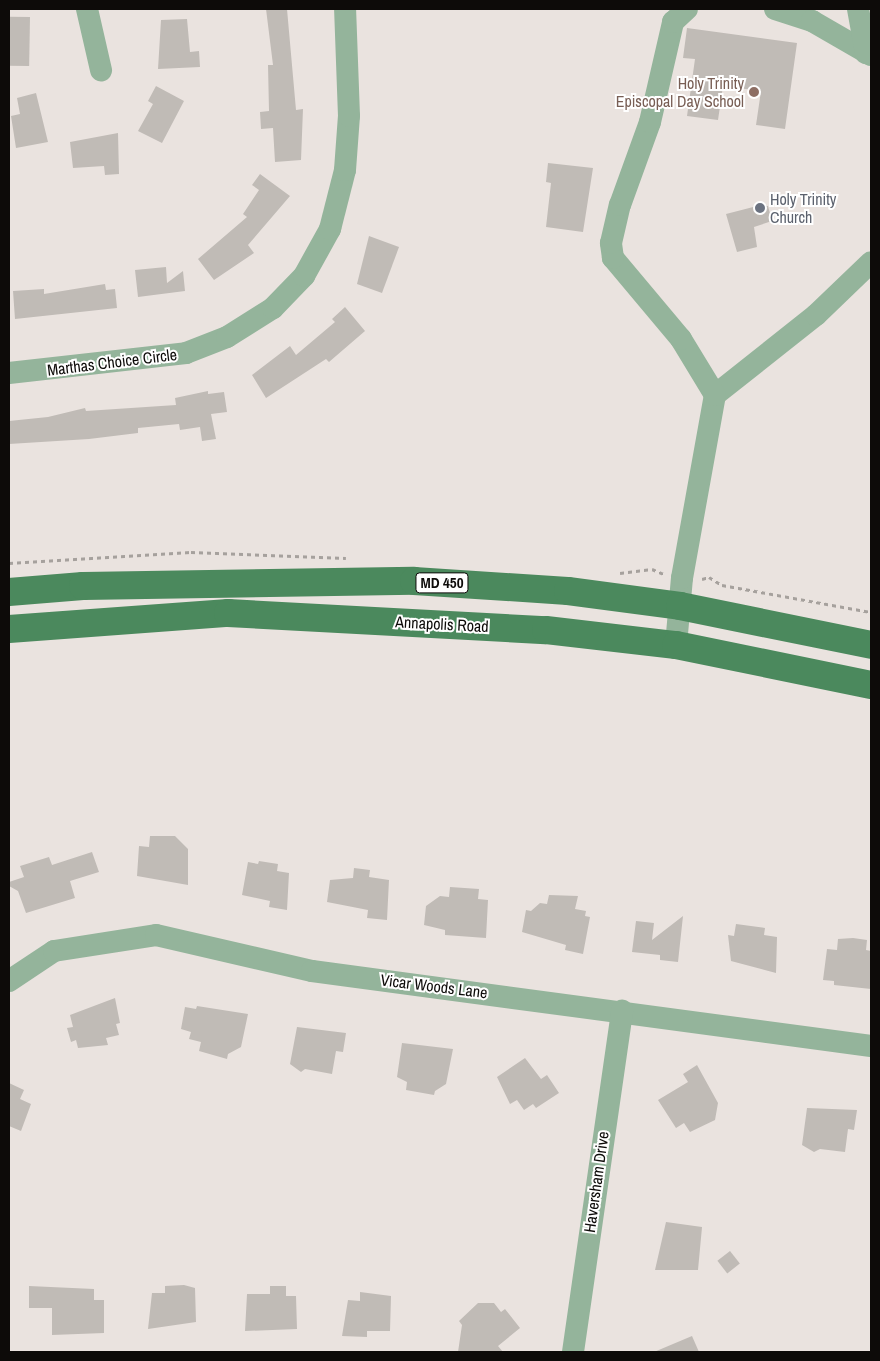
<!DOCTYPE html>
<style>
body{margin:0}
#map{position:relative;width:880px;height:1361px;overflow:hidden;background:#eae3df;font-family:"Archivo Narrow",sans-serif}
div>[style]{position:absolute}
[style*='--x']{left:calc(var(--x)*1px);top:calc(var(--y)*1px);width:calc(var(--w)*1px);rotate:calc(var(--a)*1deg)}
.building>*{inset:0;background:#c0bbb6;transform-origin:0 0}
.path>*{height:3px;margin-top:-1.5px;transform-origin:0;background:repeating-linear-gradient(90deg,#a6a19d 0 4px,transparent 0 8px)}
.minor>*{height:22px;margin:-11px;padding:0 11px;transform-origin:11px;border-radius:11px;background:#94b49b}
.major>*{height:28px;margin:-14px;padding:0 14px;transform-origin:14px;border-radius:14px;background:#4b895d}
.dots>*{width:14px;height:14px;translate:-50% -50%;box-sizing:border-box;border:2px solid #fff;border-radius:50%}
span{translate:-50% -50%;white-space:nowrap;text-align:center;line-height:1.15;-webkit-text-stroke:4px #fff;paint-order:stroke}
.shield-label span{padding:1px 4px;background:#fff;border:1px solid;border-radius:4px;-webkit-text-stroke-width:0}
.shield-label{font-size:15px;color:#0d0b09;font-weight:700}
.education-label{font-size:16px;color:#785e54}
.right{translate:-100% -50%;text-align:right}
.worship-label{font-size:16px;color:#5b616d}
.left{translate:0 -50%;text-align:left}
.street-label{font-size:16px;color:#0d0b09}
.frame{position:absolute;inset:0;border:10px solid #0d0b09;pointer-events:none}
</style>
<div id="map">
<div class="building">
<div style="clip-path:polygon(266px 9px,287px 9px,296px 110px,303px 109px,301px 160px,275px 162px,273px 128px,261px 129px,260px 112px,269px 111px,268px 65px,273px 65px)"></div>
<div style="left:30px;top:17px;width:49px;height:21px;rotate:91deg"></div>
<div style="clip-path:polygon(187px 19px,190px 52px,199px 51px,200px 67px,158px 69px,161px 20px)"></div>
<div style="clip-path:polygon(687px 28px,797px 43px,785px 129px,756px 125px,761px 91px,723px 86px,718px 120px,687px 116px,695px 59px,683px 58px)"></div>
<div style="clip-path:polygon(156px 86px,184px 101px,162px 143px,138px 131px,153px 104px,148px 101px)"></div>
<div style="clip-path:polygon(36px 93px,48px 142px,16px 148px,11px 116px,20px 114px,17px 98px)"></div>
<div style="clip-path:polygon(118px 133px,119px 174px,105px 175px,104px 166px,73px 168px,70px 142px)"></div>
<div style="clip-path:polygon(548px 163px,593px 168px,583px 232px,546px 227px,551px 183px,546px 182px)"></div>
<div style="clip-path:polygon(260px 174px,290px 196px,248px 245px,254px 253px,214px 280px,198px 259px,247px 217px,243px 214px,259px 190px,252px 185px)"></div>
<div style="clip-path:polygon(761px 205px,768px 206px,772px 221px,754px 227px,757px 247px,737px 252px,726px 214px)"></div>
<div style="clip-path:polygon(369px 236px,399px 247px,382px 293px,357px 284px)"></div>
<div style="clip-path:polygon(166px 267px,167px 283px,183px 271px,185px 291px,138px 297px,135px 270px)"></div>
<div style="clip-path:polygon(105px 284px,106px 290px,115px 289px,117px 308px,15px 319px,13px 291px,44px 289px,44px 294px)"></div>
<div style="clip-path:polygon(345px 307px,365px 331px,329px 362px,326px 359px,266px 398px,252px 375px,290px 346px,296px 355px,335px 322px,332px 319px)"></div>
<div style="clip-path:polygon(208px 391px,208px 394px,224px 392px,227px 412px,211px 414px,216px 439px,202px 441px,200px 427px,180px 430px,179px 424px,138px 428px,138px 433px,89px 439px,9px 444px,9px 421px,48px 417px,85px 408px,86px 411px,176px 405px,175px 398px)"></div>
<div style="clip-path:polygon(150px 836px,175px 836px,188px 849px,188px 885px,137px 876px,139px 846px,149px 847px)"></div>
<div style="clip-path:polygon(92px 852px,99px 872px,70px 881px,75px 898px,26px 913px,18px 891px,9px 886px,9px 882px,24px 877px,20px 866px,49px 857px,52px 865px)"></div>
<div style="clip-path:polygon(259px 861px,278px 864px,277px 871px,289px 873px,287px 910px,269px 907px,270px 901px,242px 895px,248px 862px,258px 864px)"></div>
<div style="clip-path:polygon(354px 868px,370px 870px,369px 877px,389px 880px,387px 920px,367px 918px,368px 910px,327px 902px,330px 880px,353px 878px)"></div>
<div style="clip-path:polygon(450px 887px,479px 889px,478px 899px,488px 900px,486px 938px,445px 935px,445px 930px,424px 925px,426px 906px,440px 896px,449px 897px)"></div>
<div style="clip-path:polygon(549px 895px,578px 896px,575px 909px,586px 911px,585px 916px,590px 917px,583px 954px,565px 950px,566px 945px,522px 932px,526px 910px,531px 911px,540px 903px,547px 904px)"></div>
<div style="clip-path:polygon(683px 916px,678px 962px,660px 960px,660px 955px,632px 952px,636px 921px,654px 923px,652px 940px)"></div>
<div style="clip-path:polygon(736px 924px,765px 928px,764px 935px,777px 937px,776px 973px,731px 961px,728px 935px,734px 936px)"></div>
<div style="clip-path:polygon(853px 938px,867px 940px,866px 950px,871px 951px,871px 989px,834px 985px,834px 981px,823px 980px,827px 949px,837px 950px,838px 939px)"></div>
<div style="clip-path:polygon(115px 998px,120px 1023px,116px 1024px,119px 1035px,106px 1038px,108px 1045px,78px 1048px,76px 1040px,71px 1042px,67px 1028px,73px 1027px,70px 1015px)"></div>
<div style="clip-path:polygon(197px 1006px,248px 1014px,241px 1047px,228px 1054px,227px 1059px,199px 1051px,201px 1042px,189px 1039px,191px 1032px,181px 1029px,185px 1007px,196px 1009px)"></div>
<div style="clip-path:polygon(297px 1027px,346px 1033px,343px 1052px,336px 1051px,332px 1074px,305px 1069px,301px 1072px,290px 1064px)"></div>
<div style="clip-path:polygon(402px 1043px,453px 1049px,446px 1084px,435px 1091px,434px 1095px,406px 1090px,407px 1082px,397px 1077px)"></div>
<div style="clip-path:polygon(525px 1058px,541px 1079px,547px 1075px,559px 1093px,536px 1108px,533px 1104px,524px 1110px,517px 1100px,510px 1104px,497px 1077px)"></div>
<div style="clip-path:polygon(697px 1065px,718px 1103px,715px 1120px,690px 1132px,684px 1123px,676px 1128px,658px 1100px,688px 1082px,683px 1074px)"></div>
<div style="clip-path:polygon(9px 1083px,24px 1090px,20px 1099px,31px 1104px,21px 1131px,9px 1126px)"></div>
<div style="clip-path:polygon(807px 1108px,857px 1110px,854px 1130px,848px 1129px,845px 1152px,820px 1149px,814px 1152px,802px 1145px)"></div>
<div style="clip-path:polygon(666px 1222px,702px 1227px,698px 1270px,655px 1270px)"></div>
<div style="left:730px;top:1251px;width:16px;height:16px;rotate:52deg"></div>
<div style="clip-path:polygon(184px 1285px,195px 1288px,196px 1322px,148px 1329px,152px 1293px,165px 1293px,165px 1286px)"></div>
<div style="clip-path:polygon(29px 1286px,94px 1289px,94px 1300px,104px 1300px,104px 1333px,52px 1335px,52px 1308px,29px 1308px)"></div>
<div style="clip-path:polygon(270px 1286px,286px 1286px,286px 1296px,296px 1296px,297px 1329px,245px 1331px,247px 1294px,270px 1294px)"></div>
<div style="clip-path:polygon(360px 1292px,391px 1296px,390px 1331px,367px 1331px,367px 1337px,342px 1336px,348px 1300px,360px 1301px)"></div>
<div style="clip-path:polygon(478px 1303px,494px 1303px,501px 1312px,505px 1309px,520px 1328px,498px 1346px,503px 1352px,458px 1352px,462px 1325px,459px 1321px)"></div>
<div style="clip-path:polygon(692px 1336px,699px 1352px,654px 1352px)"></div>
</div>
<div class="path">
<div style="--x:9;--y:563;--w:182;--a:-3.5"></div>
<div style="--x:191;--y:552;--w:155;--a:2.2"></div>
<div style="--x:620;--y:573;--w:32;--a:-7"></div>
<div style="--x:652;--y:569;--w:13;--a:23"></div>
<div style="--x:702;--y:579;--w:7;--a:-16"></div>
<div style="--x:709;--y:577;--w:15;--a:32"></div>
<div style="--x:722;--y:585;--w:151;--a:10.3"></div>
</div>
<div class="minor">
<div style="--x:87;--y:9;--w:63;--a:77.1"></div>
<div style="--x:775;--y:9;--w:39;--a:18"></div>
<div style="--x:812;--y:21;--w:68;--a:30"></div>
<div style="--x:858;--y:9;--w:45;--a:79.7"></div>
<div style="--x:9;--y:373;--w:178;--a:-6.4"></div>
<div style="--x:186;--y:353;--w:44;--a:-21.3"></div>
<div style="--x:227;--y:337;--w:54;--a:-32.2"></div>
<div style="--x:273;--y:308;--w:45;--a:-45.9"></div>
<div style="--x:304;--y:276;--w:54;--a:-61"></div>
<div style="--x:330;--y:229;--w:61;--a:-75.7"></div>
<div style="--x:345;--y:170;--w:54;--a:-85.8"></div>
<div style="--x:349;--y:116;--w:107;--a:-92.1"></div>
<div style="--x:715;--y:395;--w:129;--a:-38.4"></div>
<div style="--x:816;--y:315;--w:76;--a:-43.9"></div>
<div style="--x:676;--y:645;--w:67;--a:-84.9"></div>
<div style="--x:682;--y:578;--w:186;--a:-79.8"></div>
<div style="--x:715;--y:395;--w:66;--a:-121.3"></div>
<div style="--x:681;--y:339;--w:106;--a:-130"></div>
<div style="--x:613;--y:258;--w:15;--a:-98"></div>
<div style="--x:611;--y:243;--w:39;--a:-77"></div>
<div style="--x:620;--y:205;--w:88;--a:-70.1"></div>
<div style="--x:650;--y:122;--w:103;--a:-77"></div>
<div style="--x:673;--y:22;--w:19;--a:-43"></div>
<div style="--x:9;--y:981;--w:54;--a:-33.7"></div>
<div style="--x:54;--y:951;--w:103;--a:-8.9"></div>
<div style="--x:156;--y:935;--w:160;--a:13"></div>
<div style="--x:312;--y:971;--w:564;--a:7.64"></div>
<div style="--x:573;--y:1352;--w:345;--a:-81.8"></div>
</div>
<div class="major">
<div style="--x:9;--y:592;--w:74;--a:-4.6"></div>
<div style="--x:83;--y:586;--w:331;--a:-0.9"></div>
<div style="--x:414;--y:581;--w:154;--a:3.7"></div>
<div style="--x:568;--y:591;--w:113;--a:7.6"></div>
<div style="--x:680;--y:606;--w:195;--a:11.5"></div>
<div style="--x:9;--y:629;--w:220;--a:-4.2"></div>
<div style="--x:228;--y:613;--w:318;--a:3.1"></div>
<div style="--x:546;--y:630;--w:131;--a:6.6"></div>
<div style="--x:676;--y:645;--w:199;--a:11.6"></div>
</div>
<div class="dots">
<div style="left:754px;top:92px;background:#8d6e63"></div>
<div style="left:760px;top:208px;background:#6b7280"></div>
</div>
<div class="shield-label">
<span style="left:442px;top:583px">MD 450</span>
</div>
<div class="education-label">
<span class="right" style="left:744px;top:92px">Holy Trinity<br>Episcopal Day School</span>
</div>
<div class="worship-label">
<span class="left" style="left:770px;top:208px">Holy Trinity<br>Church</span>
</div>
<div class="street-label">
<span style="left:112px;top:362px;rotate:-7deg">Marthas Choice Circle</span>
<span style="left:442px;top:624px;rotate:3deg">Annapolis Road</span>
<span style="left:434px;top:986px;rotate:7deg">Vicar Woods Lane</span>
<span style="left:596px;top:1182px;rotate:-82deg">Haversham Drive</span>
</div>
<div class="frame"></div>
</div>
